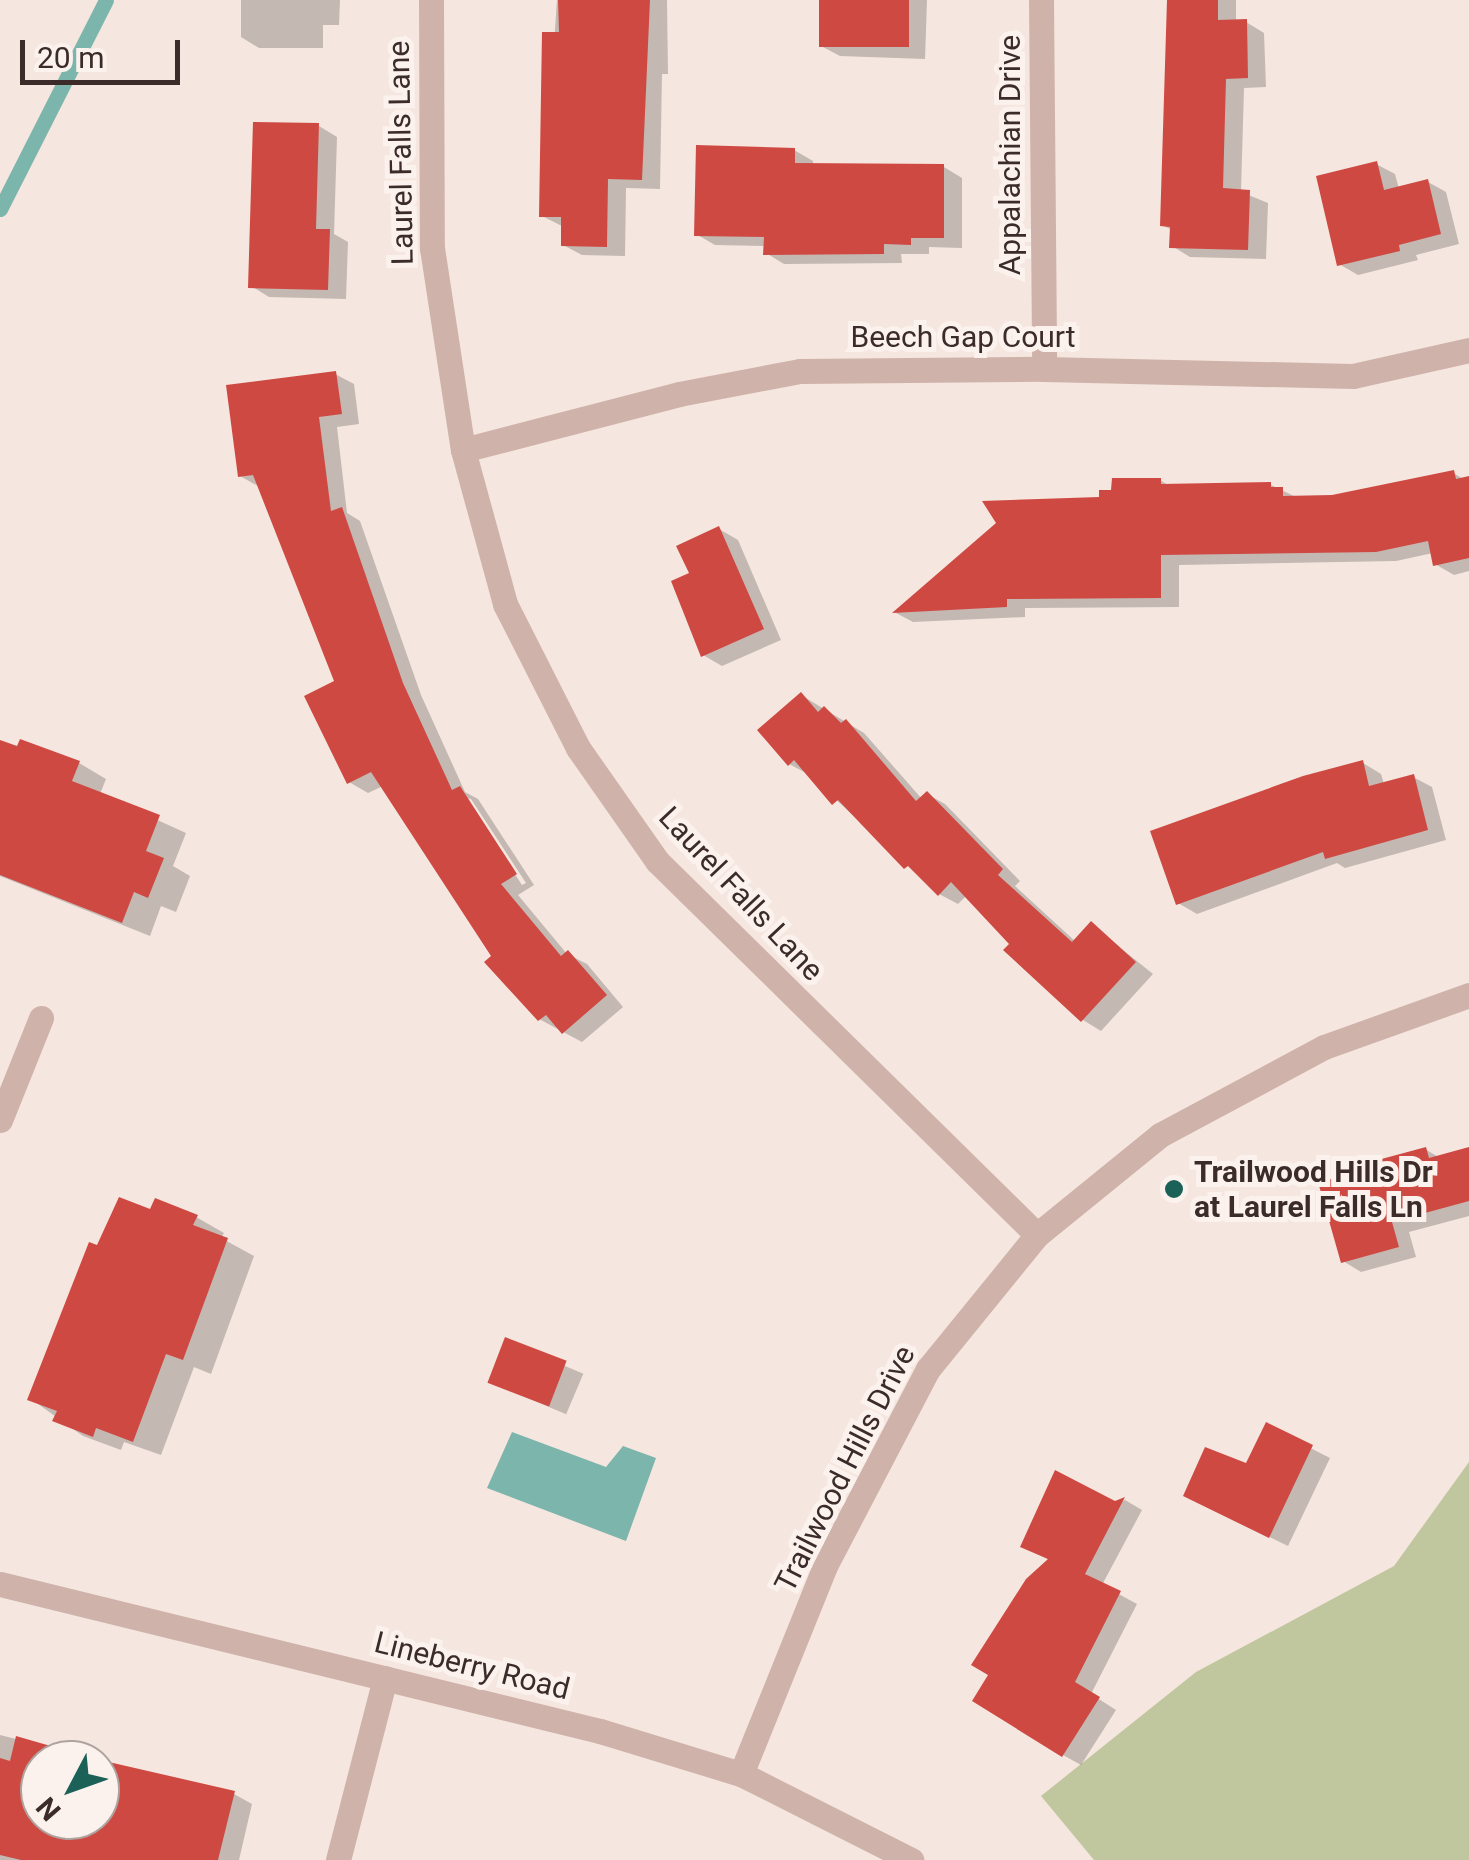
<!DOCTYPE html>
<style>
body{margin:0}
#map{position:relative;width:1469px;height:1860px;overflow:hidden;background:#f5e6df;font-family:Roboto,sans-serif}
div>[style]{position:absolute}
[style*='--x']{left:calc(var(--x)*1px);top:calc(var(--y)*1px);width:calc(var(--w)*1px);rotate:calc(var(--a)*1deg)}
.green>*{inset:0;background:#c0c69d}
.water>*{inset:0;background:#7cb5ac}
.shadow>*{inset:0;background:#0003;transform-origin:0 0}
.stream>*{height:15px;margin:-7.5px;padding:0 7.5px;transform-origin:7.5px;border-radius:7.5px;background:#7cb5ac}
.building>*{inset:0;background:#cf4943;transform-origin:0 0}
.minor>*{height:25px;margin:-12.5px;padding:0 12.5px;transform-origin:12.5px;border-radius:12.5px;background:#cfb3aa}
.tertiary>*{height:25px;margin:-12.5px;padding:0 12.5px;transform-origin:12.5px;border-radius:12.5px;background:#cfb3aa}
.dots>*{width:28px;height:28px;translate:-50% -50%;box-sizing:border-box;border:5px solid #fcf2ed;border-radius:50%}
span{translate:-50% -50%;white-space:nowrap;text-align:center;line-height:1.15;-webkit-text-stroke:10px #fcf2ed;paint-order:stroke}
.street-label{font-size:30px;color:#3b2c2a}
.poi-label{font-size:30px;color:#3b2c2a;font-weight:700}
.left{translate:0 -50%;text-align:left}
.north{position:absolute;left:20px;top:1740px;width:100px;height:100px;box-sizing:border-box;background:#fcf2ed;border:2px solid #afa39f;border-radius:50%;rotate:229deg;font-size:28px;font-weight:700;line-height:40px;text-align:center;color:#3b2c2a}
.north::after{content:'';display:block;margin:auto;width:35px;height:45px;background:#1b6158;clip-path:polygon(50% 0,100% 100%,50% 72%,0 100%)}
.scale{position:absolute;left:20px;top:40px;width:160px;height:45px;box-sizing:border-box;border:5px solid #3b2c2a;border-top:0;padding-left:12px;font-size:30px;line-height:35px;white-space:nowrap;color:#3b2c2a;-webkit-text-stroke:8px #fcf2ed;paint-order:stroke}
</style>
<div id="map">
<div class="green">
<div style="clip-path:polygon(1469px 1462px,1469px 1860px,1094px 1860px,1041px 1796px,1196px 1672px,1394px 1566px)"></div>
</div>
<div class="water">
<div style="clip-path:polygon(512px 1432px,606px 1467px,623px 1446px,656px 1458px,626px 1541px,487px 1488px)"></div>
</div>
<div class="shadow">
<div style="clip-path:polygon(241px 0,340px 0,339px 25px,323px 25px,323px 48px,259px 48px,241px 37px)"></div>
<div style="clip-path:polygon(557px 0,667px 0,668px 74px,662px 74px,660px 189px,626px 188px,625px 256px,582px 255px,563px 245px,564px 227px,542px 216px)"></div>
<div style="clip-path:polygon(821px 0,927px 0,925px 59px,840px 56px,821px 46px)"></div>
<div style="clip-path:polygon(1169px 0,1236px 0,1236px 22px,1246px 22px,1264px 33px,1266px 87px,1244px 88px,1241px 192px,1268px 203px,1266px 259px,1190px 257px,1172px 246px,1172px 230px,1162px 225px)"></div>
<div style="clip-path:polygon(319px 126px,337px 137px,334px 234px,348px 242px,346px 299px,269px 297px,251px 286px)"></div>
<div style="clip-path:polygon(794px 150px,813px 161px,813px 166px,944px 167px,962px 178px,962px 248px,929px 247px,929px 254px,901px 254px,902px 263px,784px 264px,766px 253px,766px 246px,715px 245px,696px 234px)"></div>
<div style="clip-path:polygon(1376px 164px,1395px 174px,1399px 189px,1428px 182px,1446px 192px,1459px 244px,1416px 255px,1418px 260px,1358px 275px,1339px 264px)"></div>
<div style="clip-path:polygon(evenodd,335px 374px,354px 384px,359px 424px,337px 427px,347px 513px,360px 521px,421px 695px,465px 792px,478px 799px,534px 885px,518px 895px,567px 954px,587px 964px,623px 1007px,582px 1042px,539px 1019px,383px 786px,368px 793px,349px 782px,337px 682px,258px 486px,240px 476px,335px 374px,465px 798px,471px 799px,526px 883px,522px 885px,465px 798px)"></div>
<div style="clip-path:polygon(1453px 473px,1469px 482px,1469px 571px,1454px 575px,1435px 564px,1433px 553px,1396px 561px,1179px 565px,1179px 607px,1025px 608px,1025px 617px,913px 622px,896px 613px,1101px 500px,1160px 480px,1171px 487px,1271px 485px,1298px 498px,1332px 497px)"></div>
<div style="clip-path:polygon(719px 529px,738px 540px,781px 640px,722px 666px,703px 655px)"></div>
<div style="clip-path:polygon(801px 695px,864px 733px,922px 799px,927px 794px,945px 804px,1020px 881px,1015px 886px,1076px 942px,1092px 925px,1153px 974px,1101px 1031px,1083px 1020px,1006px 950px,1012px 944px,967px 895px,958px 904px,939px 894px,808px 774px,789px 764px)"></div>
<div style="clip-path:polygon(0 742px,79px 763px,106px 779px,100px 794px,186px 833px,173px 866px,190px 876px,176px 912px,161px 906px,150px 936px,0 876px)"></div>
<div style="clip-path:polygon(1363px 763px,1381px 774px,1384px 784px,1413px 777px,1432px 787px,1446px 840px,1345px 868px,1337px 863px,1197px 914px,1178px 903px)"></div>
<div style="clip-path:polygon(1425px 1149px,1440px 1158px,1469px 1150px,1469px 1216px,1409px 1232px,1416px 1257px,1361px 1272px,1343px 1261px)"></div>
<div style="clip-path:polygon(152px 1212px,196px 1217px,224px 1233px,221px 1238px,254px 1256px,211px 1374px,194px 1367px,161px 1455px,124px 1442px,121px 1450px,83px 1436px,31px 1399px,99px 1248px)"></div>
<div style="left:506px;top:1341px;width:84px;height:44px;rotate:23deg"></div>
<div style="clip-path:polygon(1267px 1426px,1330px 1458px,1288px 1546px,1204px 1505px,1207px 1450px,1247px 1466px)"></div>
<div style="clip-path:polygon(1125px 1500px,1142px 1510px,1102px 1585px,1137px 1604px,1091px 1694px,1116px 1710px,1081px 1765px,1063px 1755px,1051px 1561px,1023px 1546px)"></div>
<div style="clip-path:polygon(evenodd,0 1735px,234px 1794px,252px 1804px,239px 1860px,0 1860px,0 1735px,40px 1760px,100px 1760px,100px 1820px,40px 1820px,40px 1760px)"></div>
</div>
<div class="stream">
<div style="--x:0;--y:209;--w:234;--a:-63.1"></div>
</div>
<div class="building">
<div style="clip-path:polygon(558px 0,650px 0,642px 180px,608px 179px,607px 247px,561px 246px,561px 217px,539px 217px,542px 32px,559px 32px)"></div>
<div style="left:819px;top:0;width:90px;height:47px"></div>
<div style="clip-path:polygon(1167px 0,1218px 0,1218px 20px,1247px 19px,1248px 78px,1226px 79px,1223px 188px,1250px 190px,1248px 250px,1169px 248px,1170px 227px,1160px 226px)"></div>
<div style="clip-path:polygon(253px 122px,319px 123px,316px 229px,330px 229px,328px 290px,248px 288px)"></div>
<div style="clip-path:polygon(696px 145px,795px 148px,795px 163px,944px 164px,944px 238px,911px 238px,911px 245px,884px 244px,884px 254px,763px 255px,764px 237px,694px 236px)"></div>
<div style="clip-path:polygon(1377px 161px,1384px 190px,1428px 179px,1441px 234px,1399px 245px,1400px 251px,1337px 266px,1316px 176px)"></div>
<div style="clip-path:polygon(336px 371px,342px 414px,319px 417px,331px 511px,342px 507px,403px 683px,452px 790px,460px 786px,517px 874px,501px 884px,561px 956px,568px 950px,607px 995px,562px 1034px,546px 1015px,538px 1021px,484px 962px,491px 956px,371px 772px,347px 784px,304px 696px,334px 681px,253px 475px,238px 477px,226px 385px)"></div>
<div style="clip-path:polygon(1454px 470px,1456px 479px,1469px 476px,1469px 558px,1433px 566px,1428px 541px,1376px 552px,1161px 555px,1161px 598px,1007px 599px,1007px 607px,892px 613px,996px 523px,982px 501px,1099px 497px,1099px 490px,1111px 490px,1112px 478px,1161px 478px,1161px 484px,1271px 482px,1271px 487px,1283px 487px,1283px 496px,1332px 495px)"></div>
<div style="clip-path:polygon(719px 526px,764px 629px,701px 657px,671px 581px,689px 573px,676px 546px)"></div>
<div style="clip-path:polygon(801px 692px,818px 712px,824px 706px,841px 723px,846px 719px,916px 801px,927px 791px,1003px 869px,998px 875px,1072px 942px,1091px 921px,1136px 962px,1081px 1022px,1003px 950px,1009px 944px,951px 882px,938px 896px,908px 866px,904px 869px,838px 800px,832px 805px,794px 760px,788px 766px,757px 730px)"></div>
<div style="clip-path:polygon(20px 739px,80px 761px,72px 781px,160px 815px,146px 851px,164px 858px,148px 898px,134px 892px,122px 923px,0 875px,0 740px,17px 746px)"></div>
<div style="clip-path:polygon(1363px 760px,1369px 786px,1414px 774px,1428px 830px,1325px 859px,1323px 852px,1176px 905px,1150px 831px,1303px 776px)"></div>
<div style="clip-path:polygon(1426px 1147px,1429px 1158px,1469px 1147px,1469px 1201px,1392px 1222px,1399px 1247px,1341px 1263px,1318px 1182px,1339px 1177px,1337px 1171px)"></div>
<div style="clip-path:polygon(119px 1197px,150px 1209px,155px 1198px,198px 1215px,193px 1225px,228px 1238px,183px 1360px,166px 1354px,133px 1442px,96px 1428px,93px 1437px,52px 1421px,57px 1411px,27px 1400px,89px 1242px,97px 1245px)"></div>
<div style="left:505px;top:1337px;width:66px;height:49px;rotate:21deg"></div>
<div style="clip-path:polygon(1266px 1422px,1313px 1445px,1269px 1538px,1183px 1496px,1205px 1447px,1246px 1463px)"></div>
<div style="clip-path:polygon(1055px 1470px,1115px 1501px,1125px 1497px,1085px 1574px,1121px 1591px,1075px 1682px,1100px 1697px,1062px 1757px,972px 1701px,988px 1675px,971px 1665px,1026px 1579px,1048px 1559px,1020px 1547px)"></div>
<div style="clip-path:polygon(16px 1736px,99px 1760px,40px 1760px,40px 1820px,100px 1820px,100px 1760px,235px 1791px,218px 1860px,21px 1860px,0 1855px,0 1758px,10px 1761px)"></div>
</div>
<div class="minor">
<div style="--x:431;--y:0;--w:248;--a:89.8"></div>
<div style="--x:432;--y:248;--w:204;--a:81.3"></div>
<div style="--x:463;--y:450;--w:160;--a:74.7"></div>
<div style="--x:505;--y:604;--w:161;--a:63.1"></div>
<div style="--x:578;--y:748;--w:138;--a:55"></div>
<div style="--x:657;--y:861;--w:533;--a:44.54"></div>
<div style="--x:1041;--y:0;--w:369;--a:89.5"></div>
<div style="--x:463;--y:450;--w:223;--a:-14.5"></div>
<div style="--x:679;--y:394;--w:123;--a:-10.8"></div>
<div style="--x:800;--y:371;--w:244;--a:-0.5"></div>
<div style="--x:1044;--y:369;--w:309;--a:1.3"></div>
<div style="--x:1353;--y:376;--w:119;--a:-12.6"></div>
<div style="--x:0;--y:1120;--w:110;--a:-68.1"></div>
<div style="--x:741;--y:1774;--w:227;--a:-68"></div>
<div style="--x:826;--y:1564;--w:220;--a:-62.4"></div>
<div style="--x:928;--y:1369;--w:173;--a:-50.9"></div>
<div style="--x:1037;--y:1235;--w:159;--a:-39.1"></div>
<div style="--x:1160;--y:1135;--w:186;--a:-28.2"></div>
<div style="--x:1324;--y:1047;--w:154;--a:-19.7"></div>
<div style="--x:338;--y:1860;--w:188;--a:-75.5"></div>
</div>
<div class="tertiary">
<div style="--x:0;--y:1584;--w:618;--a:13.77"></div>
<div style="--x:600;--y:1731;--w:147;--a:17"></div>
<div style="--x:741;--y:1774;--w:191;--a:26.8"></div>
</div>
<div class="dots">
<div style="left:1174px;top:1189px;background:#1b6158"></div>
</div>
<div class="street-label">
<span style="left:401px;top:153px;rotate:-91deg">Laurel Falls Lane</span>
<span style="left:1010px;top:155px;rotate:-90deg">Appalachian Drive</span>
<span style="left:963px;top:337px">Beech Gap Court</span>
<span style="left:741px;top:894px;rotate:47deg">Laurel Falls Lane</span>
<span style="left:845px;top:1469px;rotate:-63deg">Trailwood Hills Drive</span>
<span style="left:472px;top:1666px;rotate:14deg">Lineberry Road</span>
</div>
<div class="poi-label">
<span class="left" style="left:1194px;top:1189px">Trailwood Hills Dr<br>at Laurel Falls Ln</span>
</div>
<div class="north">N</div>
<div class="scale">20 m</div>
</div>
